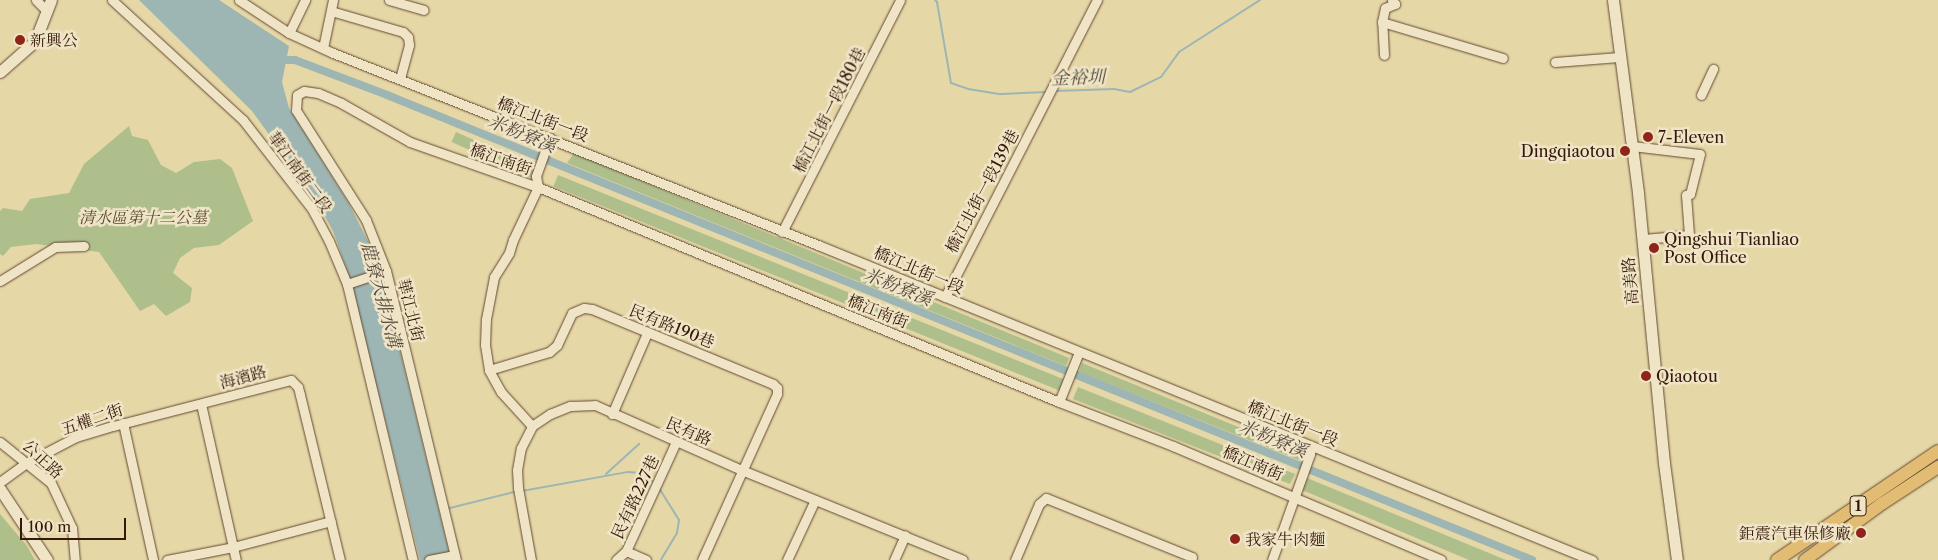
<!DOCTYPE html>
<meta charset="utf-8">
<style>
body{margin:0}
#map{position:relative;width:1938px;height:560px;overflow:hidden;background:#e6d7a7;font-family:"Libre Caslon Text","Noto Serif TC",serif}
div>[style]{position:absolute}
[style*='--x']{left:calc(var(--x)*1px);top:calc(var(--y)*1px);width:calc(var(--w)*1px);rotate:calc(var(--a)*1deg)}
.green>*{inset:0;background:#afbf8c;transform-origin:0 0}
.water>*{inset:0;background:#9db6b4}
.stream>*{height:2px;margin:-1px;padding:0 1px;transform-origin:1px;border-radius:1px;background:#9db6b4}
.canal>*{height:8px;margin:-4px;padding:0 4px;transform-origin:4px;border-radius:4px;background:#9db6b4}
.roads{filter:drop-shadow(0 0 1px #624831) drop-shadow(0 0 1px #624831)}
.street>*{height:9px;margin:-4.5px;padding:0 4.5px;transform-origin:4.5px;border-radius:4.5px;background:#efe5c6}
.secondary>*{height:11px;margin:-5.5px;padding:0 5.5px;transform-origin:5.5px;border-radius:5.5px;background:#efe5c6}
.primary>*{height:12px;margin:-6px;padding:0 6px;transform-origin:6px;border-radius:6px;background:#e3bc74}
.dots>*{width:14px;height:14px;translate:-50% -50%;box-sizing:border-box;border:2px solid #efe5c6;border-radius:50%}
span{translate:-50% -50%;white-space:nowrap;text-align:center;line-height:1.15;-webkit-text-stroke:5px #efe5c6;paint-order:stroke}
.shield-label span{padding:1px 4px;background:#efe5c6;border:1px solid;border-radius:4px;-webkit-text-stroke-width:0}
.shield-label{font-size:15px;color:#36180a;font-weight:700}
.poi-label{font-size:16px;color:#36180a}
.left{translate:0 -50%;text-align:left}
.right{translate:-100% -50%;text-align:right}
.street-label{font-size:16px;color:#36180a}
.park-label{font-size:16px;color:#5a4a31;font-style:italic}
.water-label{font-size:18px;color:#55473d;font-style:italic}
.scale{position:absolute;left:20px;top:518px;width:106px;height:22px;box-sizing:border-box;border:2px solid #36180a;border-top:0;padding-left:6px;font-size:15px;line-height:18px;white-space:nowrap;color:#36180a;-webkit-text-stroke:4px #efe5c6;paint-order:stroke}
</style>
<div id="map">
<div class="green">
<div style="clip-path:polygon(129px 126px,132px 136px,148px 140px,161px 165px,176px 173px,194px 162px,220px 159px,232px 168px,253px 221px,219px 245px,194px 248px,180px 258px,173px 273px,192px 288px,190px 302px,166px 316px,154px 304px,140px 311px,99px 252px,36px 244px,11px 247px,3px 256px,0 254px,0 211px,3px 208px,22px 211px,30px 199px,69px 193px,84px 164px)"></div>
<div style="left:456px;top:132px;width:93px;height:11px;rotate:24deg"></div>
<div style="clip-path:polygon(574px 153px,1069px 358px,1066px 366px,567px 163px)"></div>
<div style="left:558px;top:175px;width:548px;height:12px;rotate:22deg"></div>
<div style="clip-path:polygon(1082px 363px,1302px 453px,1301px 461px,1079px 372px)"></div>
<div style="clip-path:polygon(1078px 387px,1295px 474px,1290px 484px,1073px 399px)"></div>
<div style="clip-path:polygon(1307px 478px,1506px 560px,1469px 560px,1302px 490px)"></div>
<div style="clip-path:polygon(0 514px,27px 546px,35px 560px,0 560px)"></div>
</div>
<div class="water">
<div style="clip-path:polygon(139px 0,219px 0,289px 46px,282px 82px,289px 108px,348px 202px,378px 261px,451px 560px,420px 560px,350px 279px,333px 231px,315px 198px,252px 111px)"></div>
</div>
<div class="stream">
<div style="--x:935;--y:0;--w:3;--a:45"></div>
<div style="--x:937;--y:2;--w:82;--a:80.2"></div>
<div style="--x:951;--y:83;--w:18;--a:19"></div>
<div style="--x:968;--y:89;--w:33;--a:9"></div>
<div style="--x:1001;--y:94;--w:46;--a:-2.5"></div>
<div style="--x:1055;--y:91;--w:59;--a:-1.9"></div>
<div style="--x:1114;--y:89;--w:16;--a:11"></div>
<div style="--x:1130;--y:92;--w:34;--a:-26"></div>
<div style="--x:1161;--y:77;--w:31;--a:-54"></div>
<div style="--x:1179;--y:52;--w:96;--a:-32.7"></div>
<div style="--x:606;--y:474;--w:45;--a:-42.3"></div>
<div style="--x:659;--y:488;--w:38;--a:58"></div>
<div style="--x:679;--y:520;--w:13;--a:99"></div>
<div style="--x:677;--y:533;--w:31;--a:121"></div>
<div style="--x:522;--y:491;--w:108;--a:-10.2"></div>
<div style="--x:628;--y:472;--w:12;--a:5"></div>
<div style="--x:640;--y:473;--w:17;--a:33"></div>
<div style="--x:446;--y:509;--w:70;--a:-14"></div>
</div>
<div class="canal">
<div style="--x:279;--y:60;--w:16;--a:0"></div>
<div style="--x:295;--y:60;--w:98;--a:20.8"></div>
<div style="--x:387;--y:95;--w:1236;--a:22.1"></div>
</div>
<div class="roads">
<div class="street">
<div style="--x:36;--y:0;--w:16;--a:45"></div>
<div style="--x:112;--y:0;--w:178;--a:42.5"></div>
<div style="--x:243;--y:120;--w:113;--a:52.2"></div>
<div style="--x:312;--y:209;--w:36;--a:62"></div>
<div style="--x:329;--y:241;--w:47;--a:67.3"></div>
<div style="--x:347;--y:284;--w:284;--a:76.6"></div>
<div style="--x:239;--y:0;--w:60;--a:33.4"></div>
<div style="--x:289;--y:33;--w:48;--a:24.4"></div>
<div style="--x:333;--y:53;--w:522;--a:21.6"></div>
<div style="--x:818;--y:245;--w:836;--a:22.15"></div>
<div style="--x:389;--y:0;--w:36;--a:16"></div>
<div style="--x:331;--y:11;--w:75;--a:16.3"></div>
<div style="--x:403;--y:32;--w:7;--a:45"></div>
<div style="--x:408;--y:37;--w:8;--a:83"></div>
<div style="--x:409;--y:45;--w:34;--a:105"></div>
<div style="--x:1382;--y:22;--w:126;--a:16.6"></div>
<div style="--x:289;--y:33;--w:37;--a:-64"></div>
<div style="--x:323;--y:48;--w:49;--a:-78.2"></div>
<div style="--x:1384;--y:55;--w:33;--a:-93"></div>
<div style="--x:1382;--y:22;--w:14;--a:-78"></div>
<div style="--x:1385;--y:8;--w:11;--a:-22"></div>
<div style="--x:1395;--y:4;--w:5;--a:-127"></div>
<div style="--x:1555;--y:62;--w:64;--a:-4.5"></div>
<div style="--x:1701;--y:95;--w:29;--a:-65"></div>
<div style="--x:1632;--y:146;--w:68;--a:6.7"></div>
<div style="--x:1700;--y:154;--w:41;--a:104"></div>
<div style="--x:1690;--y:194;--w:4;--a:166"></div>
<div style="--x:1686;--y:195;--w:40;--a:85.7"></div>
<div style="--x:1689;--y:235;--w:46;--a:175"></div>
<div style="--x:782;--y:232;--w:260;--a:-63"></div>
<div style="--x:0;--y:281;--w:65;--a:-31.7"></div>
<div style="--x:55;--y:247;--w:29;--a:-2"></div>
<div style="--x:347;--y:284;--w:41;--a:-18.4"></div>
<div style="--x:945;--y:297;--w:334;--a:-62.9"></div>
<div style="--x:489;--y:370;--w:63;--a:-16.7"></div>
<div style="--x:549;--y:352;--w:11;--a:-41"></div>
<div style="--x:557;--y:345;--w:35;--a:-65"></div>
<div style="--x:572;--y:313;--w:13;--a:-23"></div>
<div style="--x:584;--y:308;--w:8;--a:7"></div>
<div style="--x:592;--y:309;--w:196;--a:22.5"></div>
<div style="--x:773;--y:384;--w:6;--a:45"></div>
<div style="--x:777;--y:388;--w:6;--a:90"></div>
<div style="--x:777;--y:394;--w:182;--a:114.3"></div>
<div style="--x:1059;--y:402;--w:54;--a:-68.2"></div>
<div style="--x:201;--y:404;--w:160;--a:77.4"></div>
<div style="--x:612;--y:414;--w:88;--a:-66.6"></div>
<div style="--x:123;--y:423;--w:140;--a:77.6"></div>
<div style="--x:532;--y:426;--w:46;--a:-132.4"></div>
<div style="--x:501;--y:392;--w:25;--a:-119"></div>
<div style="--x:489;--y:370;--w:25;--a:-99"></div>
<div style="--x:485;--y:345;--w:26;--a:-88"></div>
<div style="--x:486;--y:319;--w:43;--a:-79.2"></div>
<div style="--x:494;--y:277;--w:28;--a:-58"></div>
<div style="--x:509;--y:253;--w:14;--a:-73"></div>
<div style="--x:513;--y:240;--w:59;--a:-64.7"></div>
<div style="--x:538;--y:187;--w:11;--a:-100"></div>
<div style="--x:536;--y:176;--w:41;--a:-70.3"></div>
<div style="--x:0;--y:442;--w:65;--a:38.8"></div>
<div style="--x:51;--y:483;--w:50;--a:65"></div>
<div style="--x:72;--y:528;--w:32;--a:85"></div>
<div style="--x:0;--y:482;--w:34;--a:-36"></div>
<div style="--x:28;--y:462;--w:54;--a:-27.5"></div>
<div style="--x:76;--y:437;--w:39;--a:-17"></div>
<div style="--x:113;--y:426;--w:184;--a:-14.5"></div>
<div style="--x:291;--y:380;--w:10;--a:45"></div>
<div style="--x:298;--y:387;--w:8;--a:76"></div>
<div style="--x:300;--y:395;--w:170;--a:76.4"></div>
<div style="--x:626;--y:551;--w:22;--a:24"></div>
<div style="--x:167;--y:560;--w:67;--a:-11.1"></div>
<div style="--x:233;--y:547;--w:101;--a:-14.9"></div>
<div style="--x:429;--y:560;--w:26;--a:-11"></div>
<div style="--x:456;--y:560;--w:297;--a:-103.6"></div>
<div style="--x:386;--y:271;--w:55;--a:-111.4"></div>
<div style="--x:366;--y:220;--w:130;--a:-122.5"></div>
<div style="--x:296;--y:110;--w:15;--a:-86"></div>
<div style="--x:297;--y:95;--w:8;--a:-30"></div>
<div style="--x:304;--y:91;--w:14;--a:8"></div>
<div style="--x:318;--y:93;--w:25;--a:23"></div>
<div style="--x:341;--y:103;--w:79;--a:29.5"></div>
<div style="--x:410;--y:142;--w:136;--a:19.4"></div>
<div style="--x:538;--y:187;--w:564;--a:22.42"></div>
<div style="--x:1059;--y:402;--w:122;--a:21.1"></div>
<div style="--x:1173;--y:446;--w:291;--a:23"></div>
<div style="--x:531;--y:560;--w:73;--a:-100.2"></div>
<div style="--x:518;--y:488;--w:18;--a:-93"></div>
<div style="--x:517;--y:470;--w:22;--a:-80"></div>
<div style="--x:521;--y:448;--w:25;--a:-63"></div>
<div style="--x:532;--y:426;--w:22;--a:-34"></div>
<div style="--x:550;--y:414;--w:22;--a:-22"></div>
<div style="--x:570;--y:406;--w:25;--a:-2"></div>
<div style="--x:595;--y:405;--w:163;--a:23.9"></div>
<div style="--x:744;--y:471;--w:236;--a:22.1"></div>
<div style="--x:616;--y:560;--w:13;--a:-42"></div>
<div style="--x:626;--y:551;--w:120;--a:-65.4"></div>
<div style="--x:787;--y:560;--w:66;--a:-65"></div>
<div style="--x:894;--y:560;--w:27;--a:-66"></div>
<div style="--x:1015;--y:560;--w:61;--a:-66.8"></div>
<div style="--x:1039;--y:504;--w:9;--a:-41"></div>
<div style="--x:1046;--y:498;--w:157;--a:22"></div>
<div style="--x:1192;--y:557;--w:3;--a:108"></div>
<div style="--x:1272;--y:560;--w:113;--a:-70.3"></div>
<div style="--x:1310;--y:454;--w:8;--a:-83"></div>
</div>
<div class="secondary">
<div style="--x:1613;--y:0;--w:195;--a:82.6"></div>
<div style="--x:1638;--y:193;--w:271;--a:84.5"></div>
<div style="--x:1664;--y:463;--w:98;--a:82.4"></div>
<div style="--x:0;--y:72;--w:47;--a:-41.5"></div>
<div style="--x:35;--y:41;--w:44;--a:-68.7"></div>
<div style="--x:0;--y:489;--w:85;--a:56.5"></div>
</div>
<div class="primary">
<div style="--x:1777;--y:560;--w:194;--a:-34.1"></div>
<div style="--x:1805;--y:560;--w:97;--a:-36.2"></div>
<div style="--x:1883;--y:503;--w:66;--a:-33.2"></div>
</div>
</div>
<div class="dots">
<div style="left:20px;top:40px;background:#8f2418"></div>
<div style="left:1648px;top:137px;background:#8f2418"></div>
<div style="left:1625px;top:151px;background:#8f2418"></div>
<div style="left:1654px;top:248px;background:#8f2418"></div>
<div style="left:1646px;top:376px;background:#8f2418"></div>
<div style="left:1861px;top:533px;background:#8f2418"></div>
<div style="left:1235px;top:539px;background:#8f2418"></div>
</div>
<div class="shield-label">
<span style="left:1858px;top:506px">1</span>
</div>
<div class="poi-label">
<span class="left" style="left:30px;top:40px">新興公</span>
<span class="left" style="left:1658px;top:137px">7-Eleven</span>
<span class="right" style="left:1615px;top:151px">Dingqiaotou</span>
<span class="left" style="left:1664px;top:248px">Qingshui Tianliao<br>Post Office</span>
<span class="left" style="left:1656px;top:376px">Qiaotou</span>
<span class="right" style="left:1851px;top:533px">鉅震汽車保修廠</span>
<span class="left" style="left:1245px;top:539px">我家牛肉麵</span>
</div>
<div class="street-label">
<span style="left:829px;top:110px;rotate:-63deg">橋江北街一段180巷</span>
<span style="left:543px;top:119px;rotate:21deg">橋江北街一段</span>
<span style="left:501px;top:159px;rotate:19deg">橋江南街</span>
<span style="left:300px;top:172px;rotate:54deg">華江南街二段</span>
<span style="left:982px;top:191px;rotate:-62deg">橋江北街一段139巷</span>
<span style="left:919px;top:270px;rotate:23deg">橋江北街一段</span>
<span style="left:1630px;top:281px;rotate:-95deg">高美路</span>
<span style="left:411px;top:310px;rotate:76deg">華江北街</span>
<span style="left:878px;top:311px;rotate:22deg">橋江南街</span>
<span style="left:672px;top:326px;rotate:22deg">民有路190巷</span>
<span style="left:243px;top:377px;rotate:-15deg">海濱路</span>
<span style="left:92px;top:419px;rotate:-19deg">五權二街</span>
<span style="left:1293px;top:423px;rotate:22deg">橋江北街一段</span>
<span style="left:689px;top:431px;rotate:23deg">民有路</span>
<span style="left:43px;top:459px;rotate:43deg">公正路</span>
<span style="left:1253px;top:463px;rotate:23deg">橋江南街</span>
<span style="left:635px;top:497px;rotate:-65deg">民有路227巷</span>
</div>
<div class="park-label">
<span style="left:143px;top:217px">清水區第十二公墓</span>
</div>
<div class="water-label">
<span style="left:1078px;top:78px;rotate:-2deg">金裕圳</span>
<span style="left:522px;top:134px;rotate:22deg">米粉寮溪</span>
<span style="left:898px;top:287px;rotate:22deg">米粉寮溪</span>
<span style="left:381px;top:295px;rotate:75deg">鹿寮大排水溝</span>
<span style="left:1273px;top:439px;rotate:22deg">米粉寮溪</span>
</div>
<div class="scale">100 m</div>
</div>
